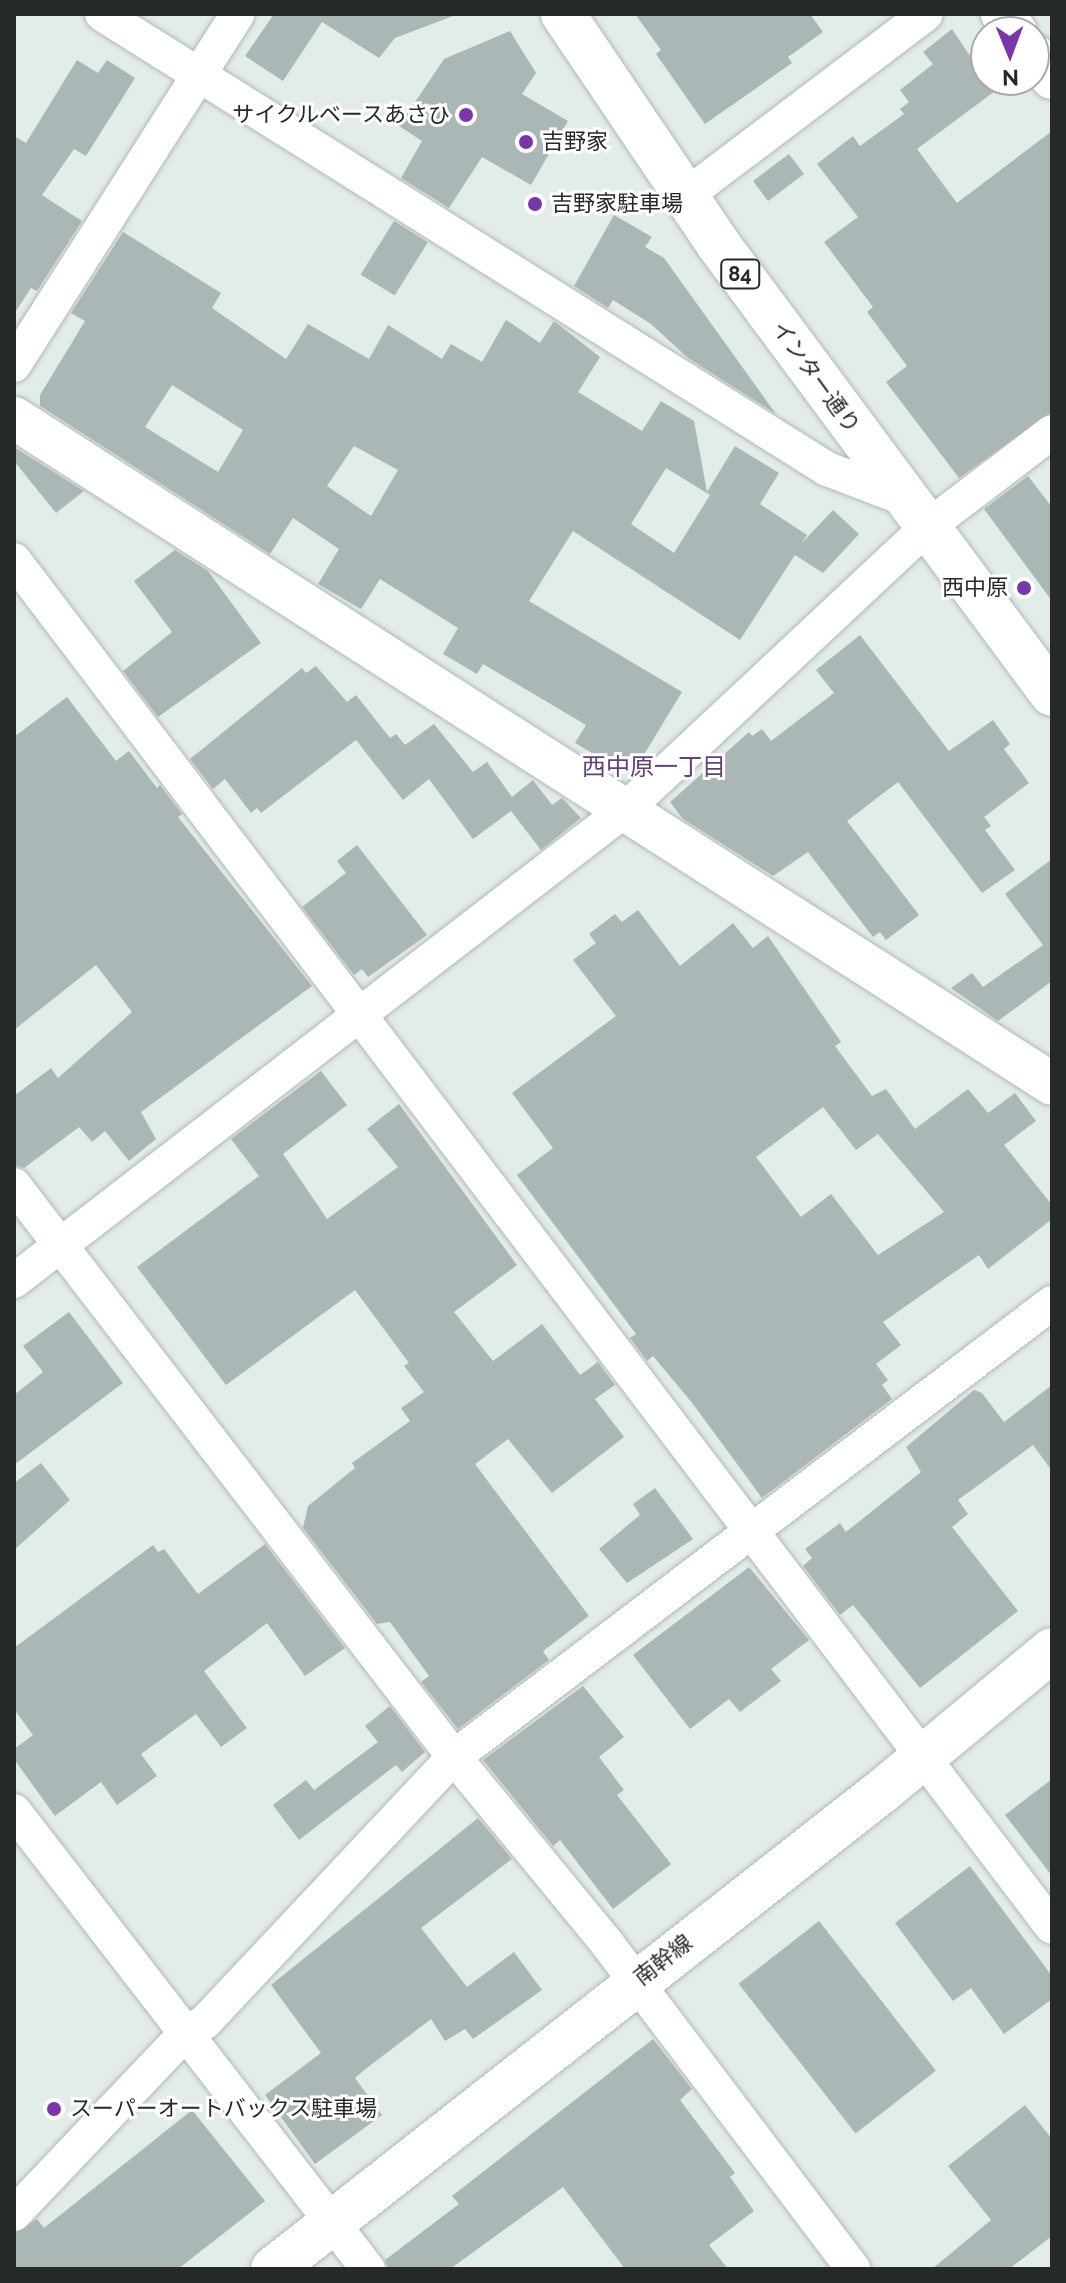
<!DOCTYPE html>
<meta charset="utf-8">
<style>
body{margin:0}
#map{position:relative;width:1066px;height:2283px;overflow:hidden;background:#e2ece9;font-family:Raleway,"Noto Sans JP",sans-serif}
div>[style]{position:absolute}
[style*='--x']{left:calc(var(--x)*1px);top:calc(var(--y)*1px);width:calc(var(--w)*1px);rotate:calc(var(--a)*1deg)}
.building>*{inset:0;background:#abb6b7;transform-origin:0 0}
.roads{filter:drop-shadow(0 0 2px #afb9b6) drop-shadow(0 0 2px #afb9b6)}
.minor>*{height:34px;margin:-17px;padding:0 17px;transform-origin:17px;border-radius:17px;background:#fff}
.tertiary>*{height:42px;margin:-21px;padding:0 21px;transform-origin:21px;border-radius:21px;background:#fff}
.secondary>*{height:44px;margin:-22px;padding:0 22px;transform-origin:22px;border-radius:22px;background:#fff}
.primary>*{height:44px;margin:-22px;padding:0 22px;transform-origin:22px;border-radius:22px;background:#fff}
.dots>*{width:22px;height:22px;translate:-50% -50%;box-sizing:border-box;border:4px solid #fff;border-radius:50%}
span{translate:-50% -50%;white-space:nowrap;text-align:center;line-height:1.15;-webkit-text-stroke:6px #fff;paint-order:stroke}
.shield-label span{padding:2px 6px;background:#fff;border:2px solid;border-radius:6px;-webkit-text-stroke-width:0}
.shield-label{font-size:20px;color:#252928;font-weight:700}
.poi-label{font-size:22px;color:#252928}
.right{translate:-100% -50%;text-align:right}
.left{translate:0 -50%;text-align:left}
.street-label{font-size:22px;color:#252928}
.neighbourhood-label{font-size:24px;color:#60417c}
.frame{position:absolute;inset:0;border:16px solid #252928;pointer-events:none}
.north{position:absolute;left:970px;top:16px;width:80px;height:80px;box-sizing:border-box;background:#fff;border:2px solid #a8a9a9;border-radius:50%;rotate:179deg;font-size:22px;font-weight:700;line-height:32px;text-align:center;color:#252928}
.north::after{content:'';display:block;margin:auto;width:28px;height:36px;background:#7936aa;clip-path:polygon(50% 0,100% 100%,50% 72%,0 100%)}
</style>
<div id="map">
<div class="building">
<div style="clip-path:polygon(274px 14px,452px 14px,453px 16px,395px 38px,379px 58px,322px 22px,283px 81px,245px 56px)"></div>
<div style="clip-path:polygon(635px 14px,810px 14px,823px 32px,788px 57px,792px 63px,705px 124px,656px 54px,661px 50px)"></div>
<div style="clip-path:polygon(952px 29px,986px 80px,1010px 80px,917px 149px,957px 203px,1052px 131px,1052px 412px,959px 478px,886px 382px,907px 366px,867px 312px,873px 307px,824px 242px,858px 217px,817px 164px,853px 136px,860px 146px,904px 114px,900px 109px,909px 102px,900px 90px,933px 64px,923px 52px)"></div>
<div style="clip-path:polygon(510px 31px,536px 73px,522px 94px,568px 121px,531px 185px,482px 157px,449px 208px,401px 178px,422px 141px,399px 126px,444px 59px)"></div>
<div style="clip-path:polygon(77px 60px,98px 73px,107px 60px,135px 78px,86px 156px,74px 149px,42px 195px,82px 221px,37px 291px,31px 288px,14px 314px,14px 136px,26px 143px)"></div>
<div style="left:789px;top:154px;width:25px;height:45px;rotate:53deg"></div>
<div style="clip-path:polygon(614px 215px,652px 237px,645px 247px,664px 258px,776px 414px,688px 358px,651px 324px,613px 300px,608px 308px,574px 286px)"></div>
<div style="left:394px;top:221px;width:40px;height:63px;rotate:32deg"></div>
<div style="clip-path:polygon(evenodd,123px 232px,221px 293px,212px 308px,286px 359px,308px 324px,369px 359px,388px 325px,442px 359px,451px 344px,482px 362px,506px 320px,540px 343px,554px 321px,600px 357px,578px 392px,642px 431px,661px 401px,694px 421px,707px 492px,735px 446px,779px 473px,760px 504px,807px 535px,802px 543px,833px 510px,859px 534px,823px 573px,795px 555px,740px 640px,573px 531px,529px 601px,682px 692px,631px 776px,575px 743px,586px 725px,483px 664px,477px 674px,443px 654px,458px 628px,380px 579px,361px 609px,318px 584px,339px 549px,293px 518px,270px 554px,40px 406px,40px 395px,85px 321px,71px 313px,123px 232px,172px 385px,243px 430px,218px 472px,145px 427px,172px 385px,123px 232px,354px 446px,398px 470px,371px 516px,327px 486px,354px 446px,123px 232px,666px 468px,710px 495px,674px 553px,631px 524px,666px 468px)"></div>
<div style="clip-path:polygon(14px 447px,84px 491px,56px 513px,14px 461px)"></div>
<div style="clip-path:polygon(1028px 476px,1052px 507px,1052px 601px,984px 509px)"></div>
<div style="clip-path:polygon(175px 550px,208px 571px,261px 643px,158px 717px,123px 671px,172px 632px,134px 581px)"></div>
<div style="clip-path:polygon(860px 635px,949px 751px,993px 720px,1010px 744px,1004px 749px,1029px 783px,984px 817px,991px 826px,985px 830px,1015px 870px,982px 893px,898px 782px,847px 821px,919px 915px,886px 940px,880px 932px,873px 937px,808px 852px,773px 876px,683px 819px,670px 802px,749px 732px,752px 736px,762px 729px,771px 741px,834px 693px,816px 670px)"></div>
<div style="clip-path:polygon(316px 666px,347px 702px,356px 695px,390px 738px,396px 734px,405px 745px,434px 724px,473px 772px,487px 762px,512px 797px,533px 780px,552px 805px,562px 798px,581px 818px,541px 850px,511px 811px,473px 839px,429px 779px,403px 800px,356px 740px,261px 813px,257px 808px,251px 813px,225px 779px,213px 789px,190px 759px,302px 668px,306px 673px)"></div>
<div style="clip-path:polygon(67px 697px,116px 761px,129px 751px,157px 788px,160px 785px,182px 814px,178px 817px,312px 986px,141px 1112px,156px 1139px,129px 1161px,105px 1131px,92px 1142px,79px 1127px,24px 1168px,14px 1165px,14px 1096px,51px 1068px,58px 1078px,132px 1012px,96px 965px,14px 1030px,14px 737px)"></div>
<div style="clip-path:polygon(357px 845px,427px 935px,368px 977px,362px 969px,354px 975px,302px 907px,346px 873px,337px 861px)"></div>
<div style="clip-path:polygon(1052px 859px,1052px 981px,998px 1021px,951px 988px,972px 973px,983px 987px,1043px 945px,1005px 894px)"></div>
<div style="clip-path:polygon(evenodd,638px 910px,680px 966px,733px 923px,753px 948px,768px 936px,841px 1042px,835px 1046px,872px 1096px,886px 1089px,915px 1129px,968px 1089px,988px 1113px,1015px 1093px,1036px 1121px,1004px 1145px,1052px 1205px,1052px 1219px,988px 1269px,979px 1255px,883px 1322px,901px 1345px,876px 1364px,888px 1380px,882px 1385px,892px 1399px,762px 1498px,693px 1404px,653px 1356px,647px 1361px,630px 1338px,636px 1334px,517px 1175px,553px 1148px,512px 1093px,616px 1016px,573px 960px,596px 943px,589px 934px,615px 914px,622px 922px,638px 910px,823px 1107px,856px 1150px,878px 1134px,944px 1212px,878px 1255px,831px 1194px,801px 1217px,756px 1157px,823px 1107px)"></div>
<div style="clip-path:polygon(321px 1071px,347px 1105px,283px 1154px,327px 1219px,398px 1167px,367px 1129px,399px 1104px,517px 1265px,454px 1312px,493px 1361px,542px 1324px,580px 1375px,598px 1362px,615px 1385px,595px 1399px,624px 1437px,552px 1493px,508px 1439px,475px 1464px,589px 1616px,543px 1651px,549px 1660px,458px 1729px,421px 1682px,429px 1676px,390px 1622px,377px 1624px,303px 1528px,308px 1506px,355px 1468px,352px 1463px,410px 1421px,401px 1408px,424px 1392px,404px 1366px,409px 1363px,355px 1290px,226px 1385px,137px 1267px,259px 1176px,231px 1139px)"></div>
<div style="clip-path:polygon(69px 1312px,123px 1383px,14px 1465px,14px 1395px,43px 1372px,23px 1346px)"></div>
<div style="clip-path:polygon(1052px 1385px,1052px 1471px,1033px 1445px,958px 1500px,968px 1514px,952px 1527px,1018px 1611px,920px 1688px,853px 1605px,840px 1615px,803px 1566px,812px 1558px,805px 1549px,840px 1523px,846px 1532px,921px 1472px,906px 1447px,974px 1390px,982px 1393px,1004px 1422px)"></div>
<div style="clip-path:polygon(41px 1463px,70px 1500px,14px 1550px,14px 1483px)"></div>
<div style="clip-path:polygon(655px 1488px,693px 1539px,627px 1583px,599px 1549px,640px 1515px,633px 1504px)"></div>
<div style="clip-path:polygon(265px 1544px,345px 1648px,305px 1676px,267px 1623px,204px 1671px,247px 1728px,221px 1747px,196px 1714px,141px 1754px,157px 1776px,117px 1805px,101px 1782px,55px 1816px,14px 1759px,14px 1749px,33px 1735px,14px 1709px,14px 1648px,153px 1545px,158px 1552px,164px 1549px,198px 1594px)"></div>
<div style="clip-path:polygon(749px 1567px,809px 1640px,771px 1669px,781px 1681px,740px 1712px,729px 1699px,690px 1729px,633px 1655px)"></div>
<div style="clip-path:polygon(583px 1686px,624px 1737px,599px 1757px,624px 1790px,617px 1795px,671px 1864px,613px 1909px,560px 1840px,553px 1846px,483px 1760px)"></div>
<div style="clip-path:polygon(390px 1706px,425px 1752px,402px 1772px,396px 1765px,299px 1840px,273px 1805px,306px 1780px,314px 1790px,378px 1742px,365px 1726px)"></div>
<div style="clip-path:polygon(1052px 1779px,1052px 1876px,1005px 1815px)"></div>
<div style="clip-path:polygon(478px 1818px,512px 1859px,421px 1928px,467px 1987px,514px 1952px,542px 1990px,473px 2039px,465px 2029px,445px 2041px,431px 2019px,363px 2071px,355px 2078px,382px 2115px,315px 2164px,265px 2095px,321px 2053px,271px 1985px)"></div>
<div style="clip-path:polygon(970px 1866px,1052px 1976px,1052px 1999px,1004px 2034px,971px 1988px,953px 2001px,895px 1923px)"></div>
<div style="left:819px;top:1921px;width:190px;height:102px;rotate:52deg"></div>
<div style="clip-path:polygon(653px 2039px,692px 2089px,680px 2100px,735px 2173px,730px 2177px,754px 2211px,709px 2245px,728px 2269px,625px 2269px,563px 2187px,450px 2269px,388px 2269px,385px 2260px,459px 2204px,452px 2196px)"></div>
<div style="clip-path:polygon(1025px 2105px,1052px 2139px,1052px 2236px,1009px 2269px,932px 2269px,991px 2220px,948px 2166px)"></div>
<div style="clip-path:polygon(192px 2110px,265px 2201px,178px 2269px,14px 2269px,14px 2233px,37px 2219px,44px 2228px)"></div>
</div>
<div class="roads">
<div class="minor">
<div style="--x:102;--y:14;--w:856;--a:32.11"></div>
<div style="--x:827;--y:469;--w:81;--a:20.9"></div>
<div style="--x:684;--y:197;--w:303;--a:-37.1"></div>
<div style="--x:14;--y:365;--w:416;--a:-57.5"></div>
<div style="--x:14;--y:560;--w:1716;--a:52.79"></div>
<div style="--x:14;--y:1185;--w:722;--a:52.43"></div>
<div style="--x:454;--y:1757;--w:244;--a:50.6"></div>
<div style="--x:609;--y:1946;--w:405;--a:52.9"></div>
<div style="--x:14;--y:1281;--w:773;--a:-37.64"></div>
<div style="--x:626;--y:809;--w:411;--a:-43.1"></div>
<div style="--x:926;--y:528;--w:158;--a:-37.3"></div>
<div style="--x:14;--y:1811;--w:579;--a:52.3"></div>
<div style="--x:14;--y:2214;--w:248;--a:-46.5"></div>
<div style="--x:185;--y:2034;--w:23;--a:-31"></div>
<div style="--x:205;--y:2022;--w:364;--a:-46.8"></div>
<div style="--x:454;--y:1757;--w:751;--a:-37.21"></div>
</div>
<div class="tertiary">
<div style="--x:1002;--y:14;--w:23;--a:52"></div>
<div style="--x:1034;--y:55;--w:29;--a:52"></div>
<div style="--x:14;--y:418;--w:1233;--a:32.68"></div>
</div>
<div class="secondary">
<div style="--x:273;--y:2269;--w:773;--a:-38.12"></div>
<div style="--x:881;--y:1792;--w:222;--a:-39.7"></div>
</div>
<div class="primary">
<div style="--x:563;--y:14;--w:277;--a:56"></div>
<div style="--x:718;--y:244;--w:560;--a:53.42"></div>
</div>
</div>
<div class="dots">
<div style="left:466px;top:115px;background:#7936aa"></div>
<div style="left:526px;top:142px;background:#7936aa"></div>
<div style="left:535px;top:204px;background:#7936aa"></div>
<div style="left:1024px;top:588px;background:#7936aa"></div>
<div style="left:54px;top:2109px;background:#7936aa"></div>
</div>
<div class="shield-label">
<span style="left:740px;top:274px">84</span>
</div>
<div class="poi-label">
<span class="right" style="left:450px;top:115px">サイクルベースあさひ</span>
<span class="left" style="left:542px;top:142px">吉野家</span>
<span class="left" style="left:551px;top:204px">吉野家駐車場</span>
<span class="right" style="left:1008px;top:588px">西中原</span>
<span class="left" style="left:70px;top:2109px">スーパーオートバックス駐車場</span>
</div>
<div class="street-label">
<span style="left:816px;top:377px;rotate:54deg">インター通り</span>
<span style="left:663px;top:1960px;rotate:-38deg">南幹線</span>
</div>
<div class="neighbourhood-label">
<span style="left:654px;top:767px">西中原一丁目</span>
</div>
<div class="frame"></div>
<div class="north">N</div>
</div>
